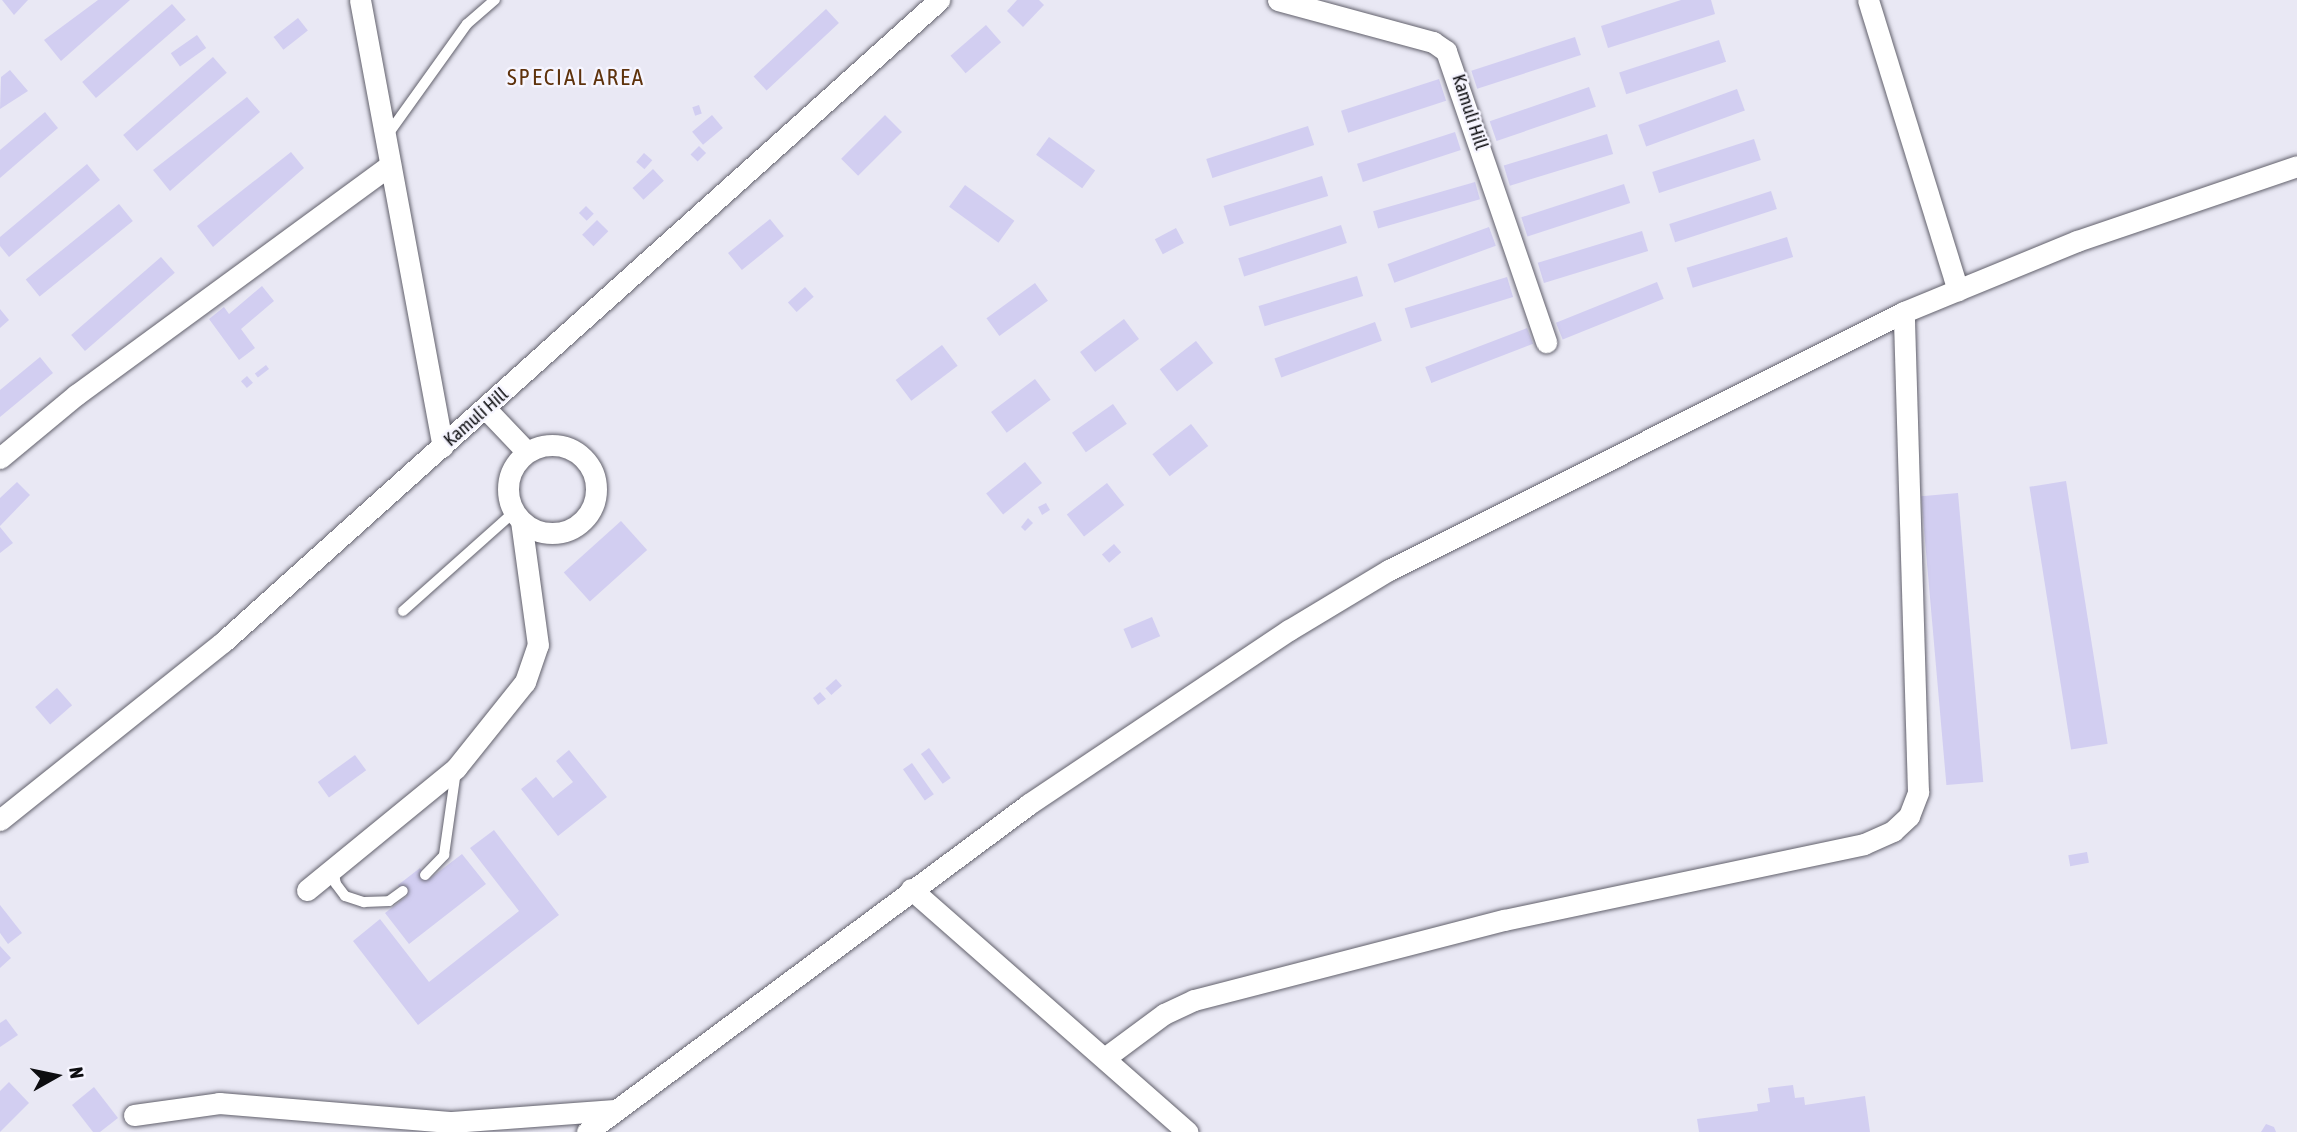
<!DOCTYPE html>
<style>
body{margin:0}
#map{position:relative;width:2297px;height:1132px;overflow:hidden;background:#e9e8f4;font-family:"Asap Condensed",sans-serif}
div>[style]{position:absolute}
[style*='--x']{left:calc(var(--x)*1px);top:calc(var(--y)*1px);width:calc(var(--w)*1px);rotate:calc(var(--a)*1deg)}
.building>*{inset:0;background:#d2cef1;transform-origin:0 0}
.roads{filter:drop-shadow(0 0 2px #62616c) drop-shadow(0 0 2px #62616c)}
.service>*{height:10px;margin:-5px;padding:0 5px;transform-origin:5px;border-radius:5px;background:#fff}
.minor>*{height:21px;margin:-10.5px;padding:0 10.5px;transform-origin:10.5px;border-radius:10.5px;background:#fff}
.minor>.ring{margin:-10.5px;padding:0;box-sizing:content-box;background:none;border:21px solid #fff;border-radius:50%}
span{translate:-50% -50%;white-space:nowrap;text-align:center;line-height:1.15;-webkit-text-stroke:5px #f6f5ff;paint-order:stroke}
.street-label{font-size:19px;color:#0d0d10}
.quarter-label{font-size:23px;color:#5e320c;letter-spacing:2px}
.north{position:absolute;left:21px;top:1041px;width:70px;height:70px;-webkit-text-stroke:5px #f6f5ff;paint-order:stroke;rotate:81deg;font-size:19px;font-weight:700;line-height:28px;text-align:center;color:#0d0d10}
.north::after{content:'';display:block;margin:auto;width:24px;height:32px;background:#0d0d10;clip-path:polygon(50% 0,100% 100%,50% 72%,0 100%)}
</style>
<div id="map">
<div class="building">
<div style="clip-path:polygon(2px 0,28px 0,14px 15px)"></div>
<div style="clip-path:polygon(98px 0,130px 0,61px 61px,44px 40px)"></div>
<div style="clip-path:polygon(1017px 0,1039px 0,1044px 5px,1023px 27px,1007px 11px)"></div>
<div style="clip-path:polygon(1681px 0,1711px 0,1715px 14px,1608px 48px,1601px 26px)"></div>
<div style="left:172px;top:4px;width:21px;height:119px;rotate:49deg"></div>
<div style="left:826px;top:9px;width:19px;height:99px;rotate:47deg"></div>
<div style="left:298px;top:18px;width:16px;height:31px;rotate:52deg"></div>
<div style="left:986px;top:25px;width:23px;height:47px;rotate:49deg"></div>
<div style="left:197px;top:35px;width:16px;height:32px;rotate:55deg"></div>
<div style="left:1575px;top:37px;width:19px;height:109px;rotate:72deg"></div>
<div style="left:1719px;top:40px;width:23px;height:105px;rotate:72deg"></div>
<div style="left:213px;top:57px;width:21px;height:119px;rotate:49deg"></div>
<div style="clip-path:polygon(10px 70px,28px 91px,0 109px,1px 77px)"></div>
<div style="left:1439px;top:79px;width:23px;height:103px;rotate:72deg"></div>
<div style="left:1589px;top:87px;width:21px;height:105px;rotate:71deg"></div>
<div style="left:1737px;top:89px;width:23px;height:105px;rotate:70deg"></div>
<div style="clip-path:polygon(247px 97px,260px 112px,170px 191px,153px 170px)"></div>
<div style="left:699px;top:105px;width:9px;height:7px;rotate:72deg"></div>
<div style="clip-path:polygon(45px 112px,58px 128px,0 178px,0 150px)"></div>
<div style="left:712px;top:115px;width:17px;height:26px;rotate:50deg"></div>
<div style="left:885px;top:115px;width:24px;height:62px;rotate:45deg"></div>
<div style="left:1308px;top:126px;width:20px;height:107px;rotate:72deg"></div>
<div style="left:1455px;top:132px;width:19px;height:103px;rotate:72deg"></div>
<div style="left:1607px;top:134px;width:21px;height:108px;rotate:73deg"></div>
<div style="left:1049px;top:137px;width:57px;height:22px;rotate:36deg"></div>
<div style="left:1754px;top:139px;width:22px;height:107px;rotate:72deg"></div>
<div style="left:699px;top:146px;width:10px;height:12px;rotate:45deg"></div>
<div style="clip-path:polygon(291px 152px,304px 168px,213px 247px,197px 226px)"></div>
<div style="left:644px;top:153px;width:11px;height:12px;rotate:41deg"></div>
<div style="clip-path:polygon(87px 164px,100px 180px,9px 257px,0 246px,0 237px)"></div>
<div style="left:653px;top:169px;width:16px;height:28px;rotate:47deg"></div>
<div style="left:1322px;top:176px;width:21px;height:103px;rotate:73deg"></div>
<div style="left:1475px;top:182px;width:18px;height:106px;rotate:74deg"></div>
<div style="left:1624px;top:184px;width:20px;height:108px;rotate:72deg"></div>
<div style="left:965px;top:185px;width:61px;height:27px;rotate:36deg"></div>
<div style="left:1771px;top:191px;width:19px;height:107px;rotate:72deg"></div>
<div style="left:119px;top:204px;width:22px;height:120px;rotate:51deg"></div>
<div style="left:586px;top:206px;width:11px;height:10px;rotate:45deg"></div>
<div style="left:770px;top:219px;width:22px;height:54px;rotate:51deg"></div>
<div style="left:597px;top:220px;width:16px;height:21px;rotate:45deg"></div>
<div style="left:1341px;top:225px;width:19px;height:108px;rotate:72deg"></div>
<div style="left:1489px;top:227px;width:20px;height:108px;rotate:70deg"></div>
<div style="left:1176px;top:228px;width:17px;height:24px;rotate:62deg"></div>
<div style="left:1642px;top:231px;width:21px;height:109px;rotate:73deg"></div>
<div style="left:1787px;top:237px;width:21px;height:105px;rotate:73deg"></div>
<div style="left:161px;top:257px;width:21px;height:119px;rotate:49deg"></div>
<div style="left:1357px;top:276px;width:21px;height:103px;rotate:73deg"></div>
<div style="left:1507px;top:277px;width:21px;height:107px;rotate:73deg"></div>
<div style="left:1657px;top:282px;width:18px;height:109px;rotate:68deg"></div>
<div style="left:1035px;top:283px;width:22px;height:60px;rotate:54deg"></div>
<div style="clip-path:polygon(262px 286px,274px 301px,241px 329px,255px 348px,239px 360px,209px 319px,224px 307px,229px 314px)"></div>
<div style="left:805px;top:287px;width:13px;height:23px;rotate:48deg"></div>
<div style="clip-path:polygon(0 309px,9px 320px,0 328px)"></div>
<div style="left:1124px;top:319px;width:25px;height:55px;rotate:53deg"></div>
<div style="left:1375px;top:322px;width:20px;height:107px;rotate:70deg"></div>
<div style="left:1527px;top:328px;width:17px;height:109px;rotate:69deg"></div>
<div style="left:1196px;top:341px;width:28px;height:46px;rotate:52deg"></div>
<div style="left:942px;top:345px;width:26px;height:58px;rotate:53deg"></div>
<div style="clip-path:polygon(40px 357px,53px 373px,0 417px,0 390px)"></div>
<div style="left:266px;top:365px;width:5px;height:14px;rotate:53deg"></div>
<div style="left:247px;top:376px;width:9px;height:8px;rotate:49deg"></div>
<div style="left:1035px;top:379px;width:26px;height:55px;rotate:53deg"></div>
<div style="left:1113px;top:404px;width:24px;height:50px;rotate:55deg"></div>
<div style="left:1191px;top:424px;width:28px;height:49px;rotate:52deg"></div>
<div style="left:1025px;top:462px;width:27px;height:50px;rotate:51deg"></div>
<div style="left:2066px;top:481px;width:266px;height:37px;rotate:81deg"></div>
<div style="clip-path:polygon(17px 482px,30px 495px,0 526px,0 498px)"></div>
<div style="left:1107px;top:483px;width:28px;height:51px;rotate:52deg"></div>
<div style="left:1958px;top:493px;width:290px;height:37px;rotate:85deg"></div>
<div style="clip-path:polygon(1046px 503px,1050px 510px,1042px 515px,1038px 507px)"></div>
<div style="clip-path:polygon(1028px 518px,1033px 523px,1025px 531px,1021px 527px)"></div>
<div style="left:621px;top:521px;width:39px;height:77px;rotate:48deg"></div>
<div style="clip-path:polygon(0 527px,13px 543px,0 553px)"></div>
<div style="left:1114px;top:544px;width:11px;height:16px;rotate:49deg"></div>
<div style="left:1152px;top:617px;width:21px;height:31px;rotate:67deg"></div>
<div style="left:836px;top:679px;width:9px;height:14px;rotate:49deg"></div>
<div style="left:57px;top:688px;width:23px;height:29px;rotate:49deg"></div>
<div style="clip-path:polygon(820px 692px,826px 699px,818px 705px,813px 698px)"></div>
<div style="left:929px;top:748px;width:37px;height:10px;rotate:54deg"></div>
<div style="clip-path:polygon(569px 750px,607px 797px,558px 836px,521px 789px,536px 777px,553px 798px,573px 782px,556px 761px)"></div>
<div style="left:355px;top:755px;width:19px;height:46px;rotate:54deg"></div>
<div style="left:912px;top:763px;width:38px;height:11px;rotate:55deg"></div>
<div style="clip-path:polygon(494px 830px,559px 915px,418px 1025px,353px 941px,380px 919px,429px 982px,519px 911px,470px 848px)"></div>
<div style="left:2087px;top:852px;width:11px;height:19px;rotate:80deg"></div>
<div style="clip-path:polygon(462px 854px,486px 884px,409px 944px,385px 913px,407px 896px,398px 885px,420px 868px,428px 880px)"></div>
<div style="clip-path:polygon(0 905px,22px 933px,8px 944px,0 933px)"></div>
<div style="clip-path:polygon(0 946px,11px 958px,0 968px)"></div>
<div style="clip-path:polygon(6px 1019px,18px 1035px,0 1047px,0 1023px)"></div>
<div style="clip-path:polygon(9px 1082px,29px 1103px,0 1132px,0 1091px)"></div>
<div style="clip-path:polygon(1793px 1085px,1795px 1098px,1804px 1097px,1805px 1105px,1865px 1096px,1870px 1132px,1699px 1132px,1697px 1119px,1758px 1111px,1757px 1104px,1770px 1102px,1768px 1088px)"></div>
<div style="clip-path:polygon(94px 1087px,118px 1118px,100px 1132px,93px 1132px,72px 1105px)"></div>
<div style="clip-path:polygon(2266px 1124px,2274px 1127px,2276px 1132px,2261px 1132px)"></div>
</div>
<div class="roads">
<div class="service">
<div style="--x:386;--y:137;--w:139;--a:-54.4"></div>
<div style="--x:467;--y:24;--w:37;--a:-41"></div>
<div style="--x:403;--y:611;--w:149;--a:-41.7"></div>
<div style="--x:333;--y:869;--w:15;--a:79"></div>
<div style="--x:336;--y:884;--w:15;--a:53"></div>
<div style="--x:345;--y:896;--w:20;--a:18"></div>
<div style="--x:364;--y:902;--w:25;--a:-2"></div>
<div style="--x:389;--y:901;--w:17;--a:-36"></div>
<div style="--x:425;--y:875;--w:28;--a:-46"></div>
<div style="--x:444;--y:855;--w:85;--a:-81.9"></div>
</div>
<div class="minor">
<div style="--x:360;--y:0;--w:454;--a:79.5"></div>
<div style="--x:1278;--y:0;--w:161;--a:15.2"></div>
<div style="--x:1433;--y:42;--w:16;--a:35"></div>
<div style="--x:1446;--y:51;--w:308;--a:71"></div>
<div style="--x:1868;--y:0;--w:304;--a:72.8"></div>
<div style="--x:486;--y:409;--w:59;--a:46.4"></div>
<div class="ring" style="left:508px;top:445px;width:67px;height:67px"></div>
<div style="--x:0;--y:458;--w:99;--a:-39.7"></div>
<div style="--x:76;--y:395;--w:389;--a:-36.2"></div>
<div style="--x:0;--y:820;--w:285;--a:-38.6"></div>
<div style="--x:223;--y:642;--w:962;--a:-41.88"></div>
<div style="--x:911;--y:889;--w:368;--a:41.3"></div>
<div style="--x:307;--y:890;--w:193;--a:-39.3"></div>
<div style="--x:456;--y:768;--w:110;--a:-51.3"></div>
<div style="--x:525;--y:682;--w:39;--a:-71"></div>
<div style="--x:538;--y:645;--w:125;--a:-97.8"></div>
<div style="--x:1106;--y:1057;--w:72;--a:-36.6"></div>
<div style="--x:1164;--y:1014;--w:33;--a:-25"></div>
<div style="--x:1194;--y:1000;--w:320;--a:-14.5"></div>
<div style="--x:1504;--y:920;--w:368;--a:-11.9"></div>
<div style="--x:1864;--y:844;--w:32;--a:-24"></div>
<div style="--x:1893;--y:831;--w:22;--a:-43"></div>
<div style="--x:1909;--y:816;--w:26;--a:-69"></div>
<div style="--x:1918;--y:792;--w:480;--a:-91.7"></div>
<div style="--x:134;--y:1115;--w:86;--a:-8"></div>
<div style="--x:219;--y:1103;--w:234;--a:4.7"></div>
<div style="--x:452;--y:1122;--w:163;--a:-4.2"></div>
<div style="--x:587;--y:1132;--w:550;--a:-36.58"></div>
<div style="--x:1029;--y:804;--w:313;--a:-33.8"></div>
<div style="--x:1289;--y:630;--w:117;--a:-31"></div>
<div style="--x:1389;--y:570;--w:576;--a:-26.61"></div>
<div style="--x:1904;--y:312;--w:187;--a:-22.3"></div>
<div style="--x:2077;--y:241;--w:232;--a:-18.8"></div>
</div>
</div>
<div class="street-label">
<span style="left:1470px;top:112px;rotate:72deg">Kamuli Hill</span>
<span style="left:476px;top:417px;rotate:-41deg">Kamuli Hill</span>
</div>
<div class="quarter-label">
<span style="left:576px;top:77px">SPECIAL AREA</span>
</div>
<div class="north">N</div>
</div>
